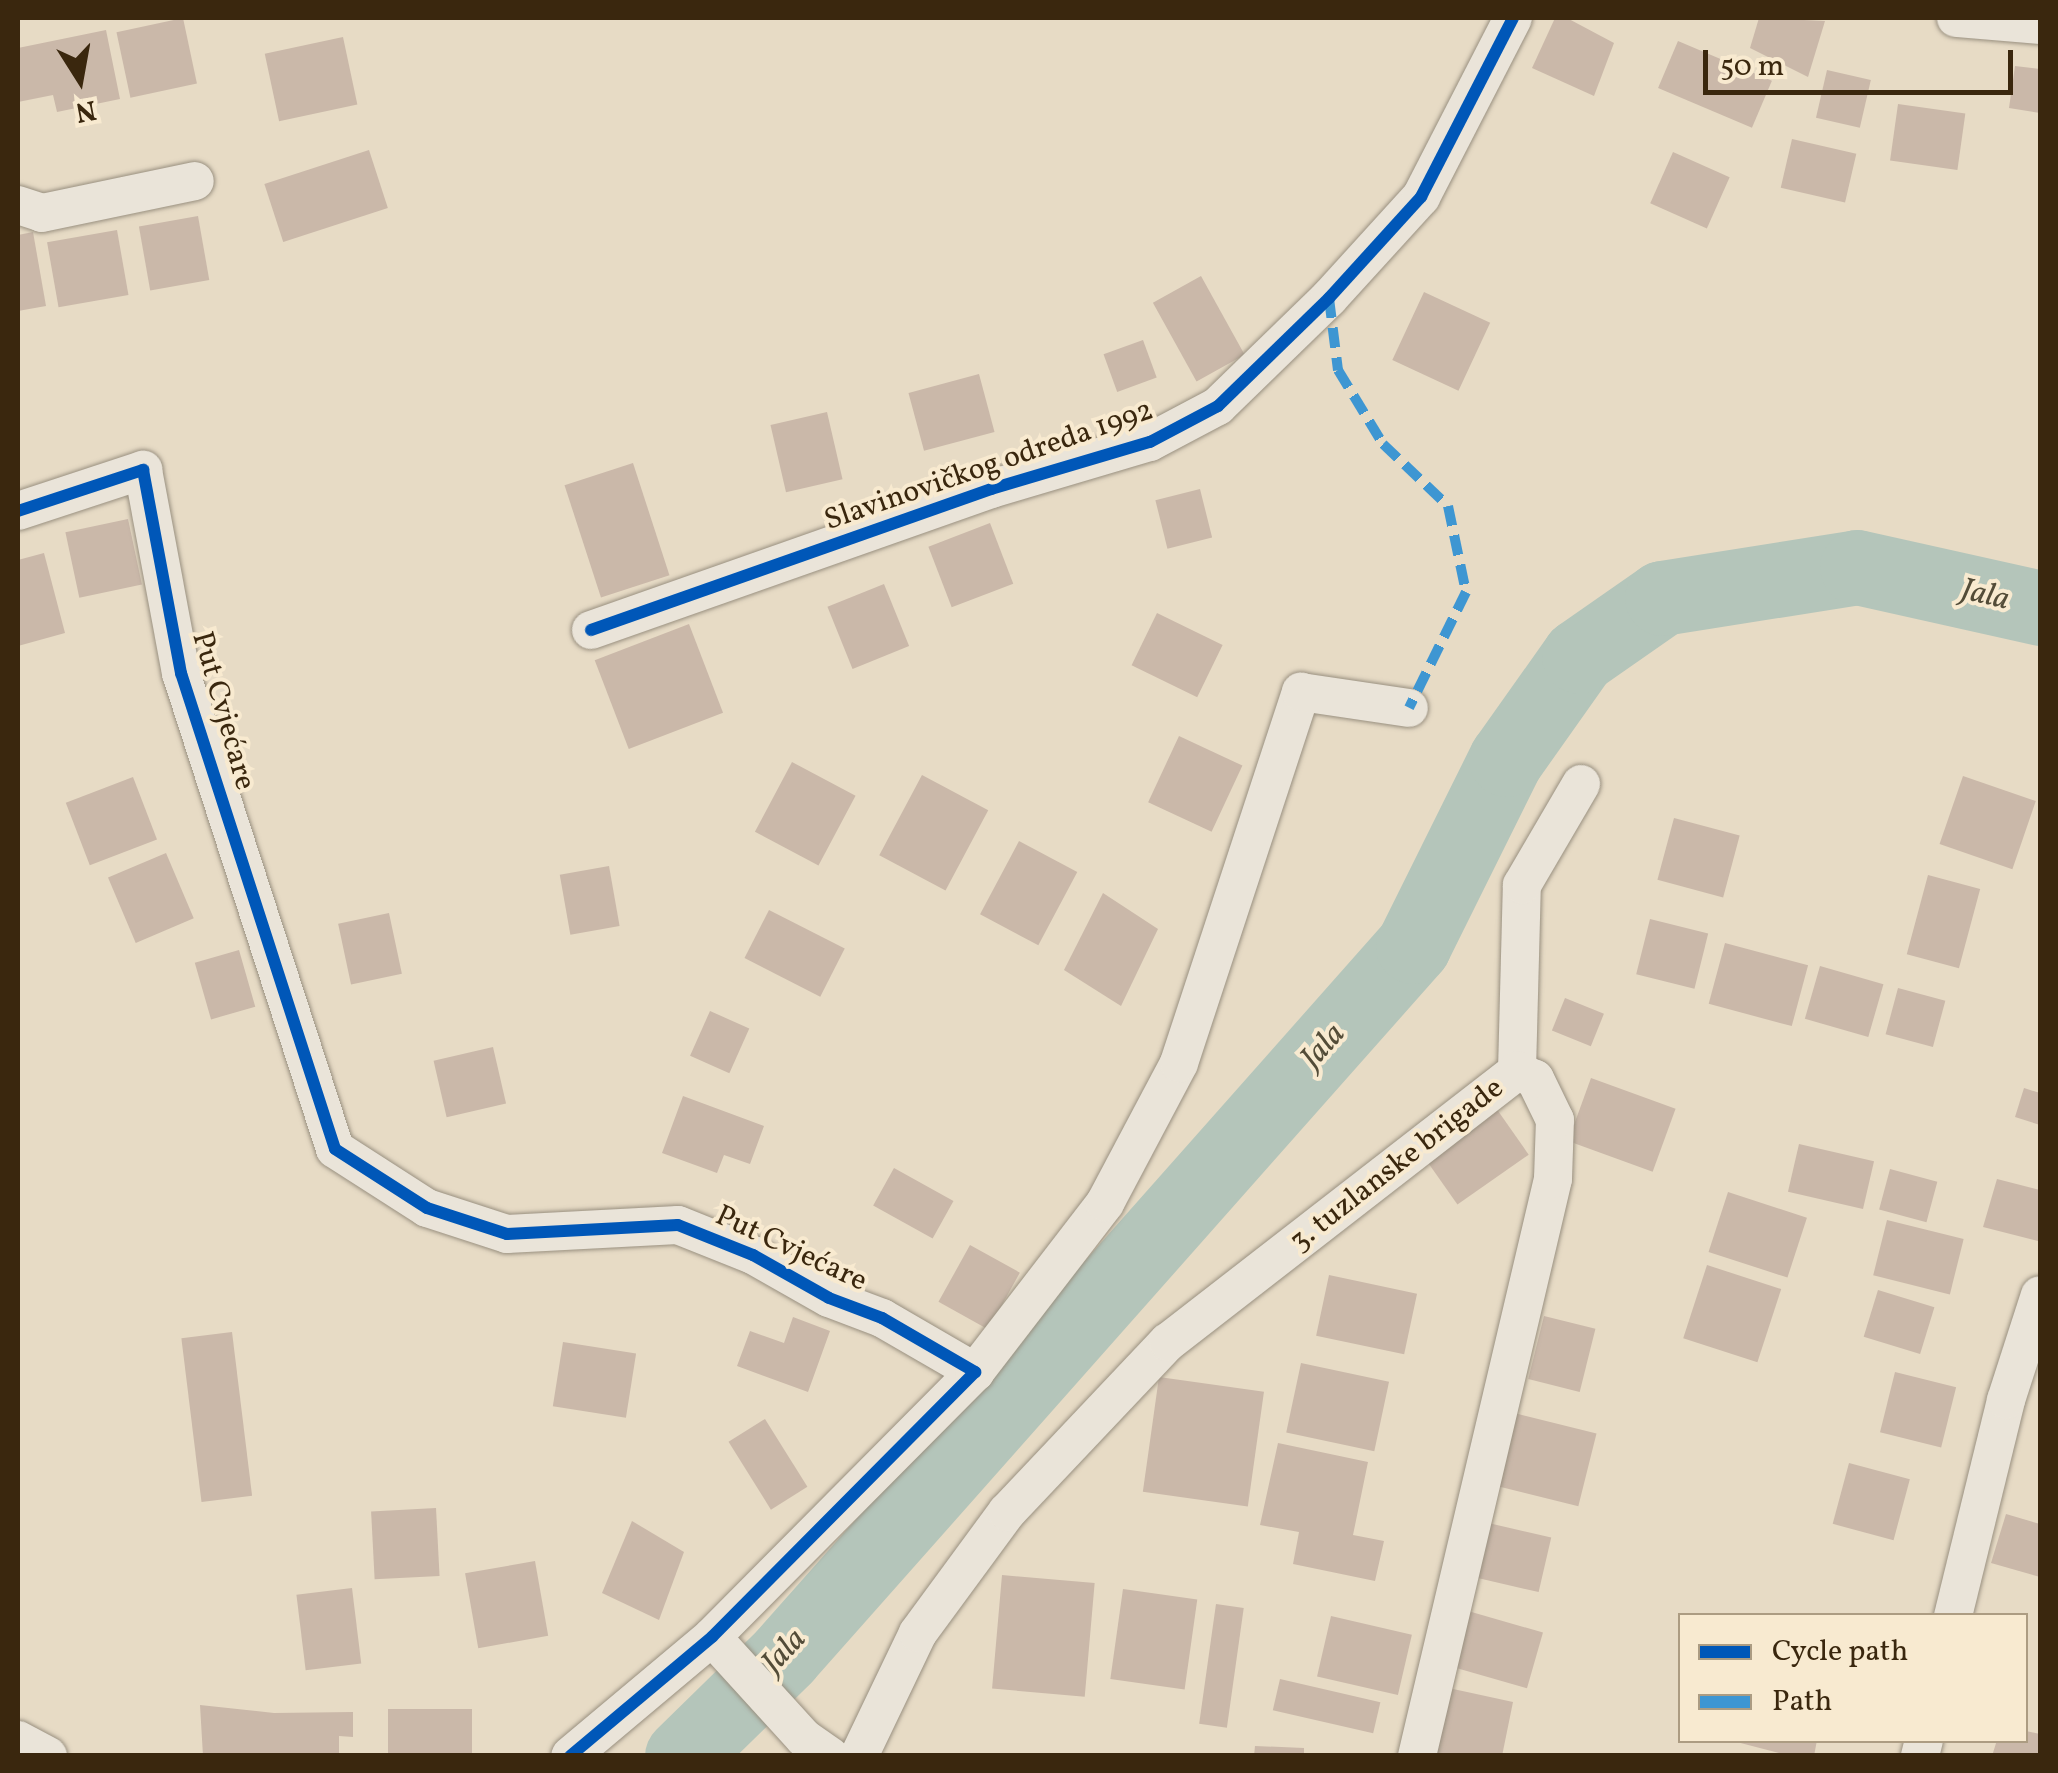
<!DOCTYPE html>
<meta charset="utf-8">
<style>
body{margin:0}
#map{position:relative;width:2058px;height:1773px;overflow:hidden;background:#e7dbc5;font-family:Vollkorn,serif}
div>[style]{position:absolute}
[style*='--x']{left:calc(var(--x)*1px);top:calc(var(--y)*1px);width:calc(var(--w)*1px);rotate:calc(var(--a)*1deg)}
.river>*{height:75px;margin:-37.5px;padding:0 37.5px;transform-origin:37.5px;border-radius:37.5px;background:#b4c5ba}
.building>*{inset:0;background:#cab8a9;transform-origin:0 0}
.roads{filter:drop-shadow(0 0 2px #999080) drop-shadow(0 0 2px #999080)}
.minor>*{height:38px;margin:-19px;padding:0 19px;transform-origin:19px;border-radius:19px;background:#eae4d9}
.quiet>*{height:10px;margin-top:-5px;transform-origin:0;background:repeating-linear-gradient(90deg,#3e96d2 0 20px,transparent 0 30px)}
.cycleway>*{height:12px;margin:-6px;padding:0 6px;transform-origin:6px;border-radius:6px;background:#0057b8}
span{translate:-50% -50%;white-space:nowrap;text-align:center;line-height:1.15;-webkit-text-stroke:8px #f8ead0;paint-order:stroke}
.street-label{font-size:30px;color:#3a270e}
.water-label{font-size:32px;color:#534c38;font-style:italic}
.frame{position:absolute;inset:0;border:20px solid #3a270e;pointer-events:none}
.legend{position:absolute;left:1678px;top:1613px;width:350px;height:130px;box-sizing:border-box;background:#f8ead0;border:2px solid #ac9c82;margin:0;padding:12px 18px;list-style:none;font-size:30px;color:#3a270e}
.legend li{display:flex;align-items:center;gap:20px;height:50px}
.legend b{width:50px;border:2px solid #ac9c82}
.north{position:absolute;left:30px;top:30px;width:100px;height:100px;-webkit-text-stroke:8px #f8ead0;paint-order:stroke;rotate:169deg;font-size:28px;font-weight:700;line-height:40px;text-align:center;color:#3a270e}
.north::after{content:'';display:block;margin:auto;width:35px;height:45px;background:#3a270e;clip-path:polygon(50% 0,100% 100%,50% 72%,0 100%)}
.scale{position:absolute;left:1703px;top:50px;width:310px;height:45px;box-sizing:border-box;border:5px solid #3a270e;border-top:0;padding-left:12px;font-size:30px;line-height:35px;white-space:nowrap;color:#3a270e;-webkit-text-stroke:8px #f8ead0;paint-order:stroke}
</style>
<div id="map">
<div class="river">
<div style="--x:682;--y:1756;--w:143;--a:-44.4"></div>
<div style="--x:784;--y:1656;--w:949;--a:-48.46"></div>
<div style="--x:1413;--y:946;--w:209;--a:-63.6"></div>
<div style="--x:1506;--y:759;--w:126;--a:-54.7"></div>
<div style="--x:1579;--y:656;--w:101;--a:-34.9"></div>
<div style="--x:1662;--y:598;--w:197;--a:-9"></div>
<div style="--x:1857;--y:567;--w:188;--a:12.6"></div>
</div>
<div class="building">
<div style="left:183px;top:18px;width:67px;height:68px;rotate:78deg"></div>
<div style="clip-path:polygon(1555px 18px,1567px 18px,1614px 43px,1594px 96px,1532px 68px)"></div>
<div style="clip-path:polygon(1759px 18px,1825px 21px,1808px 77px,1750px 48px)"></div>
<div style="clip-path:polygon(106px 30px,120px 99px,57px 112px,53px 95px,18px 102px,18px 48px)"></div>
<div style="left:343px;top:37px;width:69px;height:80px;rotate:78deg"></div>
<div style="left:1678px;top:41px;width:102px;height:51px;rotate:23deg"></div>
<div style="clip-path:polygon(2015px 66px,2040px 69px,2040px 113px,2009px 108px)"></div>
<div style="left:1827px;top:70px;width:45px;height:49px;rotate:13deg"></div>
<div style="left:1898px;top:104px;width:68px;height:57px;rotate:8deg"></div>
<div style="left:1792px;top:139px;width:66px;height:50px;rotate:13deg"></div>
<div style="left:369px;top:150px;width:61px;height:110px;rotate:72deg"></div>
<div style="left:1673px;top:152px;width:62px;height:56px;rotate:24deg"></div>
<div style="left:198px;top:216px;width:65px;height:60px;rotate:80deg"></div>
<div style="left:117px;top:230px;width:66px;height:71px;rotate:80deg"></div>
<div style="clip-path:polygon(33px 232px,46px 306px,18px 311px,18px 235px)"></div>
<div style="left:1201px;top:276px;width:90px;height:55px;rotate:61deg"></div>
<div style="left:1424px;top:292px;width:73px;height:75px;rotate:25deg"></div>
<div style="left:1143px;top:340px;width:40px;height:42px;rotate:70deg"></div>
<div style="left:979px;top:374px;width:60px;height:73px;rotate:75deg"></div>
<div style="left:827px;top:412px;width:69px;height:58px;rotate:77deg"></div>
<div style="left:633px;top:463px;width:118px;height:72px;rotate:72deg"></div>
<div style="left:1200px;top:489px;width:50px;height:46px;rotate:76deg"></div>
<div style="left:128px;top:519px;width:67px;height:64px;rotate:78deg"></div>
<div style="left:990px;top:523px;width:65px;height:66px;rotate:69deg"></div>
<div style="clip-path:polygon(44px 553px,65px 633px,18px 646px,18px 560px)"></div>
<div style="left:884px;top:584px;width:67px;height:61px;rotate:68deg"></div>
<div style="left:1157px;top:613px;width:73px;height:58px;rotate:26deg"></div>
<div style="left:689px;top:624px;width:95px;height:101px;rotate:69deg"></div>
<div style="left:1179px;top:736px;width:70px;height:73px;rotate:25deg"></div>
<div style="left:792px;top:762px;width:72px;height:79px;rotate:28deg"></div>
<div style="left:922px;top:775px;width:75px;height:91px;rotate:28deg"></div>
<div style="left:1963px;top:776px;width:77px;height:72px;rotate:19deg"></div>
<div style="left:133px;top:777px;width:67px;height:72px;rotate:69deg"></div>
<div style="left:1674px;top:818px;width:68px;height:64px;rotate:15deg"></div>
<div style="left:1019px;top:841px;width:66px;height:83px;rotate:28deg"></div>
<div style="left:166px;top:853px;width:71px;height:63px;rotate:67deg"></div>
<div style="left:609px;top:866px;width:61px;height:50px;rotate:80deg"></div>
<div style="left:1928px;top:875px;width:54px;height:82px;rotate:15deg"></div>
<div style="clip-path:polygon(1103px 893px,1158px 929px,1121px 1006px,1064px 970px)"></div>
<div style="left:769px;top:910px;width:85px;height:54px;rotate:27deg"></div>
<div style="left:389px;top:913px;width:62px;height:52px;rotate:78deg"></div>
<div style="left:1650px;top:919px;width:60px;height:57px;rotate:14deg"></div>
<div style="left:1725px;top:943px;width:86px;height:63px;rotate:15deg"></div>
<div style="left:239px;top:950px;width:59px;height:46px;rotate:74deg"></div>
<div style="left:1820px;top:966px;width:66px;height:55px;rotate:16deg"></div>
<div style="left:1898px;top:988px;width:49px;height:48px;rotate:15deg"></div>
<div style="left:1565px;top:998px;width:42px;height:35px;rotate:22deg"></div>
<div style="left:710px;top:1011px;width:43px;height:49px;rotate:24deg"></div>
<div style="left:493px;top:1047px;width:58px;height:61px;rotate:77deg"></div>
<div style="left:1591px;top:1078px;width:90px;height:67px;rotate:20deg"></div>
<div style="clip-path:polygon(2024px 1088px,2040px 1093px,2040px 1125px,2015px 1117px)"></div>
<div style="clip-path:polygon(683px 1096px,764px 1126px,750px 1164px,724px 1155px,717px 1173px,662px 1153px)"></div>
<div style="left:1496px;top:1108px;width:57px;height:87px;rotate:55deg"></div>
<div style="left:1799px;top:1144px;width:77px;height:49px;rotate:13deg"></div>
<div style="left:894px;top:1168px;width:68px;height:43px;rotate:29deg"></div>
<div style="left:1890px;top:1169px;width:49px;height:42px;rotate:15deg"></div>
<div style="clip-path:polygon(1997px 1179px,2040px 1190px,2038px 1241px,1983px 1227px)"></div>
<div style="left:1728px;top:1192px;width:83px;height:63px;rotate:18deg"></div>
<div style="left:1887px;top:1220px;width:79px;height:57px;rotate:14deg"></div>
<div style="left:970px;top:1245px;width:57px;height:65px;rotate:29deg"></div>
<div style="left:1707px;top:1265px;width:78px;height:77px;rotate:18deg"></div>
<div style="left:1329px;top:1275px;width:90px;height:62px;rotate:12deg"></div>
<div style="left:1878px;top:1290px;width:59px;height:49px;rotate:17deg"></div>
<div style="left:1544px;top:1316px;width:53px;height:65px;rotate:14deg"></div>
<div style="clip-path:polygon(793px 1317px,830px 1331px,808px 1392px,737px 1366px,750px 1331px,784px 1343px)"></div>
<div style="left:232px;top:1332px;width:165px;height:51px;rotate:83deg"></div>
<div style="left:563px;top:1342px;width:74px;height:65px;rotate:9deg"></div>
<div style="left:1301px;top:1363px;width:90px;height:71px;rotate:12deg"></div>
<div style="left:1895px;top:1372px;width:63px;height:62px;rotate:14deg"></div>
<div style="left:1159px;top:1377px;width:106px;height:116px;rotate:8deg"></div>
<div style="left:1514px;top:1413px;width:85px;height:75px;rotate:14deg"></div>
<div style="left:765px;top:1419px;width:80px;height:43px;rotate:58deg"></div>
<div style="clip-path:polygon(1278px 1443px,1368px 1462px,1353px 1535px,1384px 1541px,1375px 1581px,1293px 1564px,1299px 1532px,1260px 1525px)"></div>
<div style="left:1849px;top:1463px;width:63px;height:63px;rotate:15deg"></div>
<div style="left:436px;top:1508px;width:68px;height:65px;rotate:87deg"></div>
<div style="clip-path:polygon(2006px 1514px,2040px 1524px,2040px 1577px,1991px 1563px)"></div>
<div style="clip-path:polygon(632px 1521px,684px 1552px,659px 1620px,602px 1593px)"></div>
<div style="left:1484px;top:1522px;width:69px;height:56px;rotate:13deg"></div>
<div style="left:535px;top:1561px;width:76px;height:71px;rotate:80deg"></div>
<div style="left:1002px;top:1575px;width:93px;height:114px;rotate:5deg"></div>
<div style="left:352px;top:1588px;width:76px;height:56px;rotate:83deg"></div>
<div style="left:1123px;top:1589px;width:75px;height:91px;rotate:8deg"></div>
<div style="left:1216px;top:1604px;width:28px;height:121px;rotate:8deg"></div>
<div style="left:1468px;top:1611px;width:78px;height:58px;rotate:16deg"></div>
<div style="left:1331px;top:1616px;width:83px;height:62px;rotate:13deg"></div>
<div style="left:1280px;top:1679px;width:103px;height:32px;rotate:13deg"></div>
<div style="clip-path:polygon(1444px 1687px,1513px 1702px,1502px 1756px,1430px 1756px)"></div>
<div style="clip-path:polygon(200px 1705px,274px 1713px,353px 1712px,353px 1737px,339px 1736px,339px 1756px,203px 1756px)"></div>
<div style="left:388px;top:1709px;width:84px;height:47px"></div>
<div style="clip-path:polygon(2026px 1731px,2040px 1734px,2040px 1756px,1992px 1756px,1997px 1740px,2026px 1740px)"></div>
<div style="clip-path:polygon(1729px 1740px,1817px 1740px,1814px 1756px,1791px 1756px)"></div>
<div style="clip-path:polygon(1255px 1746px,1304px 1748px,1304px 1756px,1254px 1756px)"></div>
</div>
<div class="roads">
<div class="minor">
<div style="--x:1956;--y:18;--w:84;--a:4.8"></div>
<div style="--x:18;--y:205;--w:25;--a:18"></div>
<div style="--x:42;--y:213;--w:156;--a:-11.8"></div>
<div style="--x:18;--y:511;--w:132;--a:-18.2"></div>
<div style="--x:143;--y:470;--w:207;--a:79.4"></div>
<div style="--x:181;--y:673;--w:500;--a:72.07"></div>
<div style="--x:335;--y:1149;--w:109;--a:32.7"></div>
<div style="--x:427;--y:1208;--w:84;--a:18"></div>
<div style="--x:507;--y:1234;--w:171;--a:-3"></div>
<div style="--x:678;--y:1225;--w:81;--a:21.8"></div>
<div style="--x:753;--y:1255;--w:87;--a:29.5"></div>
<div style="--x:829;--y:1298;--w:57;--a:20.7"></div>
<div style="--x:882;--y:1318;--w:108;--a:30.1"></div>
<div style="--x:975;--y:1372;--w:373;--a:134.8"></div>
<div style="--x:712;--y:1637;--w:185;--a:140"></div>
<div style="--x:591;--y:630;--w:424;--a:-19.4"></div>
<div style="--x:991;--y:489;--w:166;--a:-16.5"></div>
<div style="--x:1150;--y:442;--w:77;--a:-27.9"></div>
<div style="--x:1218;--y:406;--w:155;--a:-44.2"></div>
<div style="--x:1329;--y:298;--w:137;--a:-47.7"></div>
<div style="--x:1421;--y:197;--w:201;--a:-62.8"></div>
<div style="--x:1517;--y:1071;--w:186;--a:-88.5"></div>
<div style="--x:1522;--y:885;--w:117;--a:-59.7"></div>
<div style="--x:975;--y:1372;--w:213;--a:-52.4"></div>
<div style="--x:1105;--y:1203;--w:158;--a:-62.1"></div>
<div style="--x:1179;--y:1063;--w:391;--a:-71.8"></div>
<div style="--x:1301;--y:692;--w:109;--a:8.4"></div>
<div style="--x:1953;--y:1616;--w:222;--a:-76.2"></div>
<div style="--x:2006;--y:1400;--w:110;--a:-72.1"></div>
<div style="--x:712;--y:1637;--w:137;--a:47.7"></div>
<div style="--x:804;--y:1738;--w:32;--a:35"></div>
<div style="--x:18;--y:1740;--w:34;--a:28"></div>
<div style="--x:859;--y:1756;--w:136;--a:-64.4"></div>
<div style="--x:918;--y:1633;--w:150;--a:-53.7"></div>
<div style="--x:1007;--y:1512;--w:234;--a:-46.6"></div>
<div style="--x:1168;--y:1342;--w:442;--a:-37.8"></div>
<div style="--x:1417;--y:1756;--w:593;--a:-76.74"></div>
<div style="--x:1553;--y:1179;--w:59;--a:-88.1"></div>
<div style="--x:1555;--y:1120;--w:46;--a:-116"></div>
<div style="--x:1535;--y:1079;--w:20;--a:-156"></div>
<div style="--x:1920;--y:1756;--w:16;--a:-76"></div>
</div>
</div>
<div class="quiet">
<div style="--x:1329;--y:298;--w:73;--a:82.9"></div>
<div style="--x:1338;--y:370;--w:87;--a:58.7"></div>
<div style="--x:1383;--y:444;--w:90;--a:43.6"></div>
<div style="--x:1448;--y:506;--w:88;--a:78.2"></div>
<div style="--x:1466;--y:592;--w:129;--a:116.2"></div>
</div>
<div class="cycleway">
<div style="--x:18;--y:511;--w:132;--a:-18.2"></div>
<div style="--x:143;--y:470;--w:207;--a:79.4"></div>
<div style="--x:181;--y:673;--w:500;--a:72.07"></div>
<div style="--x:335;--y:1149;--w:109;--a:32.7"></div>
<div style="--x:427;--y:1208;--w:84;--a:18"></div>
<div style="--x:507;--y:1234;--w:171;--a:-3"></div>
<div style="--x:678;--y:1225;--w:81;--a:21.8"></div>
<div style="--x:753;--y:1255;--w:87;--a:29.5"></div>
<div style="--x:829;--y:1298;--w:57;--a:20.7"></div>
<div style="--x:882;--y:1318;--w:108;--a:30.1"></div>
<div style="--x:975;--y:1372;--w:373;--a:134.8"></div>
<div style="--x:712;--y:1637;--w:185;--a:140"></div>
<div style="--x:591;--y:630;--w:424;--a:-19.4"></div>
<div style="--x:991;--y:489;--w:166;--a:-16.5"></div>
<div style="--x:1150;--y:442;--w:77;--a:-27.9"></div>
<div style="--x:1218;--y:406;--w:155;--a:-44.2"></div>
<div style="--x:1329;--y:298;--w:137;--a:-47.7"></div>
<div style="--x:1421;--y:197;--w:201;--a:-62.8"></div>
</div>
<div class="street-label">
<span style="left:989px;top:466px;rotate:-19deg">Slavinovičkog odreda 1992</span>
<span style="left:223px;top:711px;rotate:74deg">Put Cvjećare</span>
<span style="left:1397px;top:1165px;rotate:-38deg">3. tuzlanske brigade</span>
<span style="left:791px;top:1249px;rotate:25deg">Put Cvjećare</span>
</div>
<div class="water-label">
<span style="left:1985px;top:596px;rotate:13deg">Jala</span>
<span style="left:1324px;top:1047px;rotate:-48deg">Jala</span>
<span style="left:785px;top:1652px;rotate:-47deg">Jala</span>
</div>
<div class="frame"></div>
<ul class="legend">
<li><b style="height:12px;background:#0057b8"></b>Cycle path</li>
<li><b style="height:12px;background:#3e96d2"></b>Path</li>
</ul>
<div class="north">N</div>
<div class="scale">50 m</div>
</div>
